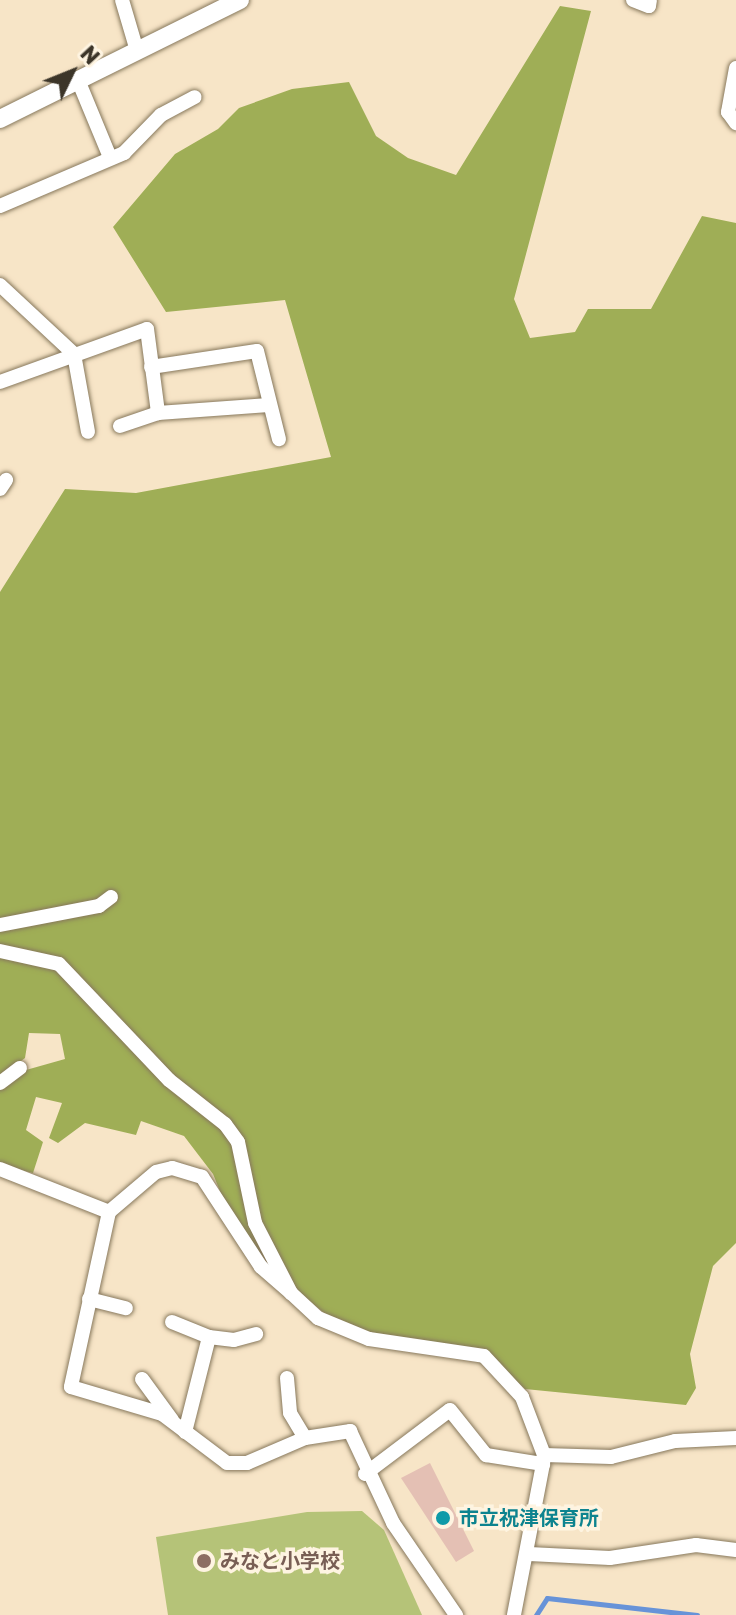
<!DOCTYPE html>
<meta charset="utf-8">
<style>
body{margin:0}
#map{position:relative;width:736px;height:1615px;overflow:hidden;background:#f7e5c7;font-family:Rubik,"Noto Sans JP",sans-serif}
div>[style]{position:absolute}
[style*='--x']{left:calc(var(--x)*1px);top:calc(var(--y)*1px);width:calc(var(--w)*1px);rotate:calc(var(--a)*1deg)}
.green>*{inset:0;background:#b5c378}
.forest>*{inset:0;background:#9fae56}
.stream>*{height:5px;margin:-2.5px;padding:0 2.5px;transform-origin:2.5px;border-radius:2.5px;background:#6793d8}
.building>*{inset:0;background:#e4c0b4}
.roads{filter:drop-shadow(0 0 2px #87785c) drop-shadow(0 0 2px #87785c)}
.street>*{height:14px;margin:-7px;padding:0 7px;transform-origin:7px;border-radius:7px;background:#fff}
.secondary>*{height:18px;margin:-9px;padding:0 9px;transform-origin:9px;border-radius:9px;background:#fff}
.dots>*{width:22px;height:22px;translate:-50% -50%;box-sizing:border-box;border:4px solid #fef4e1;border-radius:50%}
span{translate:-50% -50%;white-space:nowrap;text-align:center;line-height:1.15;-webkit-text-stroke:7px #fef4e1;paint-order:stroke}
.culture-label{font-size:20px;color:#0d838f;font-weight:700}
.left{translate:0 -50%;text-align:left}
.education-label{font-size:20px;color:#785e54;font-weight:700}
.north{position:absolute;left:32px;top:32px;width:80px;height:80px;-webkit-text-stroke:6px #fef4e1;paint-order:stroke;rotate:47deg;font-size:22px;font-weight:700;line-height:32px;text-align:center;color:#3c3529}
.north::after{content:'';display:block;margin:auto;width:28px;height:36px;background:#3c3529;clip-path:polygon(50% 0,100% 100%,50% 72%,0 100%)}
</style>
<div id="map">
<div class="green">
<div style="clip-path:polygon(362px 1511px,384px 1530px,422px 1615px,168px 1615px,156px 1537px,307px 1512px)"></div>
</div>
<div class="forest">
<div style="clip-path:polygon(560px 6px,591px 11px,514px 299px,530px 338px,575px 332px,588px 309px,651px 309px,702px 216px,736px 223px,736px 1243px,713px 1266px,690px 1354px,696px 1388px,686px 1405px,525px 1389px,482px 1351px,345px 1330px,264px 1264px,235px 1228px,213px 1174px,184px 1136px,141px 1121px,136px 1135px,85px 1123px,58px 1143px,49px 1138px,62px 1103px,36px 1097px,26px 1130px,43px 1142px,33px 1173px,0 1165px,0 1089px,26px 1070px,65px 1059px,60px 1034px,29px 1033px,25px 1058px,0 1077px,0 592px,65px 489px,136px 493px,331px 457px,285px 300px,166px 312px,113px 227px,175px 154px,218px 129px,239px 108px,292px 89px,349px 82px,376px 136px,408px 158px,456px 175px)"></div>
</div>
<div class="stream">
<div style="--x:536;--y:1615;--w:20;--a:-57"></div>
<div style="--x:547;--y:1598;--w:151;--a:6.5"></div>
</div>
<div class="building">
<div style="clip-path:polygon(430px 1463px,474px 1551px,456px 1562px,401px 1478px)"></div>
</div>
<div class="roads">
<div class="street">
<div style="--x:122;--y:0;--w:53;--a:73.6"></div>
<div style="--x:633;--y:0;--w:17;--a:21"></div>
<div style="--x:649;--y:6;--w:6;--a:-81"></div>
<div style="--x:736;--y:68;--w:45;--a:100.3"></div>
<div style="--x:728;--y:112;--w:14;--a:54"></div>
<div style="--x:78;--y:80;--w:81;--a:67.5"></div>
<div style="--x:0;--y:206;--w:135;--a:-23.1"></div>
<div style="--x:124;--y:153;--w:53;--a:-45.8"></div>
<div style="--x:161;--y:115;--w:38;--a:-28"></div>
<div style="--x:0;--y:285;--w:101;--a:43"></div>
<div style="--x:74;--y:354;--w:79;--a:79.8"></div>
<div style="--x:151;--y:367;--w:107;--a:-8.6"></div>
<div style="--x:257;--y:351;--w:91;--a:76"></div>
<div style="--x:0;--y:382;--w:156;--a:-19.8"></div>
<div style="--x:147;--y:329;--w:85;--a:82.5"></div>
<div style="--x:120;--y:426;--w:40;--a:-18.9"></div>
<div style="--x:158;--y:413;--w:111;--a:-4.1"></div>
<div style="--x:0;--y:489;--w:11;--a:-56"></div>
<div style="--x:0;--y:925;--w:101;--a:-10.9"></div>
<div style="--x:99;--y:906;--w:15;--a:-37"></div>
<div style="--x:0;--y:951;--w:60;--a:12.4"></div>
<div style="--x:59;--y:964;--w:160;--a:46.5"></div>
<div style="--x:169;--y:1080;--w:71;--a:38.2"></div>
<div style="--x:225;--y:1124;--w:22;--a:54"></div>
<div style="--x:238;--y:1142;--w:83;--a:78.1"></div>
<div style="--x:255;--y:1223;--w:79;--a:62.8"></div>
<div style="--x:291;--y:1293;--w:37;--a:43"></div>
<div style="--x:318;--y:1318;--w:55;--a:22.4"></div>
<div style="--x:369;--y:1339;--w:116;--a:8.4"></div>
<div style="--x:484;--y:1356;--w:56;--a:47.2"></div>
<div style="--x:522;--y:1397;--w:62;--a:69.2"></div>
<div style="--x:0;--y:1083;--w:25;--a:-37"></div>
<div style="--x:0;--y:1169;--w:117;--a:21.5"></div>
<div style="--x:291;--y:1293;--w:40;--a:-139"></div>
<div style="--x:261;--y:1267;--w:108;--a:-123.2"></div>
<div style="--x:202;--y:1177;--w:31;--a:-163"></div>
<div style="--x:172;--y:1168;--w:16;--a:166"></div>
<div style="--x:156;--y:1172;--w:62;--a:139.6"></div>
<div style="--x:109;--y:1212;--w:179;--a:102.3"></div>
<div style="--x:71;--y:1387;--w:95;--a:16.5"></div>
<div style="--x:162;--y:1414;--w:81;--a:37"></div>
<div style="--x:227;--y:1463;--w:20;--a:0"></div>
<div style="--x:247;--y:1463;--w:63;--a:-23.3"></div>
<div style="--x:305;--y:1438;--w:46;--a:-8.8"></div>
<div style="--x:350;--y:1431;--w:102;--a:64.9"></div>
<div style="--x:393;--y:1523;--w:112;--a:55.6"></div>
<div style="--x:89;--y:1299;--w:38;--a:14"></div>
<div style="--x:172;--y:1322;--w:40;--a:22"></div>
<div style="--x:209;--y:1337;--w:25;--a:7"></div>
<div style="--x:234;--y:1340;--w:23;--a:-15"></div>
<div style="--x:287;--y:1378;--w:35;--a:85"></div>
<div style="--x:290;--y:1413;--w:29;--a:59"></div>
<div style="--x:142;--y:1379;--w:51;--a:53.8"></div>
<div style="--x:185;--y:1432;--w:98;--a:-75.8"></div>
<div style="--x:543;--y:1464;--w:9;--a:-84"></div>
<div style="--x:544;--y:1455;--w:67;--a:1.7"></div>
<div style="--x:611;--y:1457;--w:66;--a:-14"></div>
<div style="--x:675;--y:1441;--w:61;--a:-2.8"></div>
<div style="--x:365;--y:1474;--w:106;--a:-37"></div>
<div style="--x:450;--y:1410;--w:58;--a:51.3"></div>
<div style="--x:486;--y:1455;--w:58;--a:9"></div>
<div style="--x:543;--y:1464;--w:154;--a:100.9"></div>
<div style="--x:529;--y:1554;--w:81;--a:2.8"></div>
<div style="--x:610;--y:1558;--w:87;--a:-8.6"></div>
<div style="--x:696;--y:1545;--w:40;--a:7.1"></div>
</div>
<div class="secondary">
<div style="--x:0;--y:119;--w:268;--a:-26.4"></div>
</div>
</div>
<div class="dots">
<div style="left:443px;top:1518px;background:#0f9aa8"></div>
<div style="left:204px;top:1561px;background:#8d6e63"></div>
</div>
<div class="culture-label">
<span class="left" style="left:459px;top:1518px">市立祝津保育所</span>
</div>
<div class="education-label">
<span class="left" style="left:220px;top:1561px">みなと小学校</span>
</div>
<div class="north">N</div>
</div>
